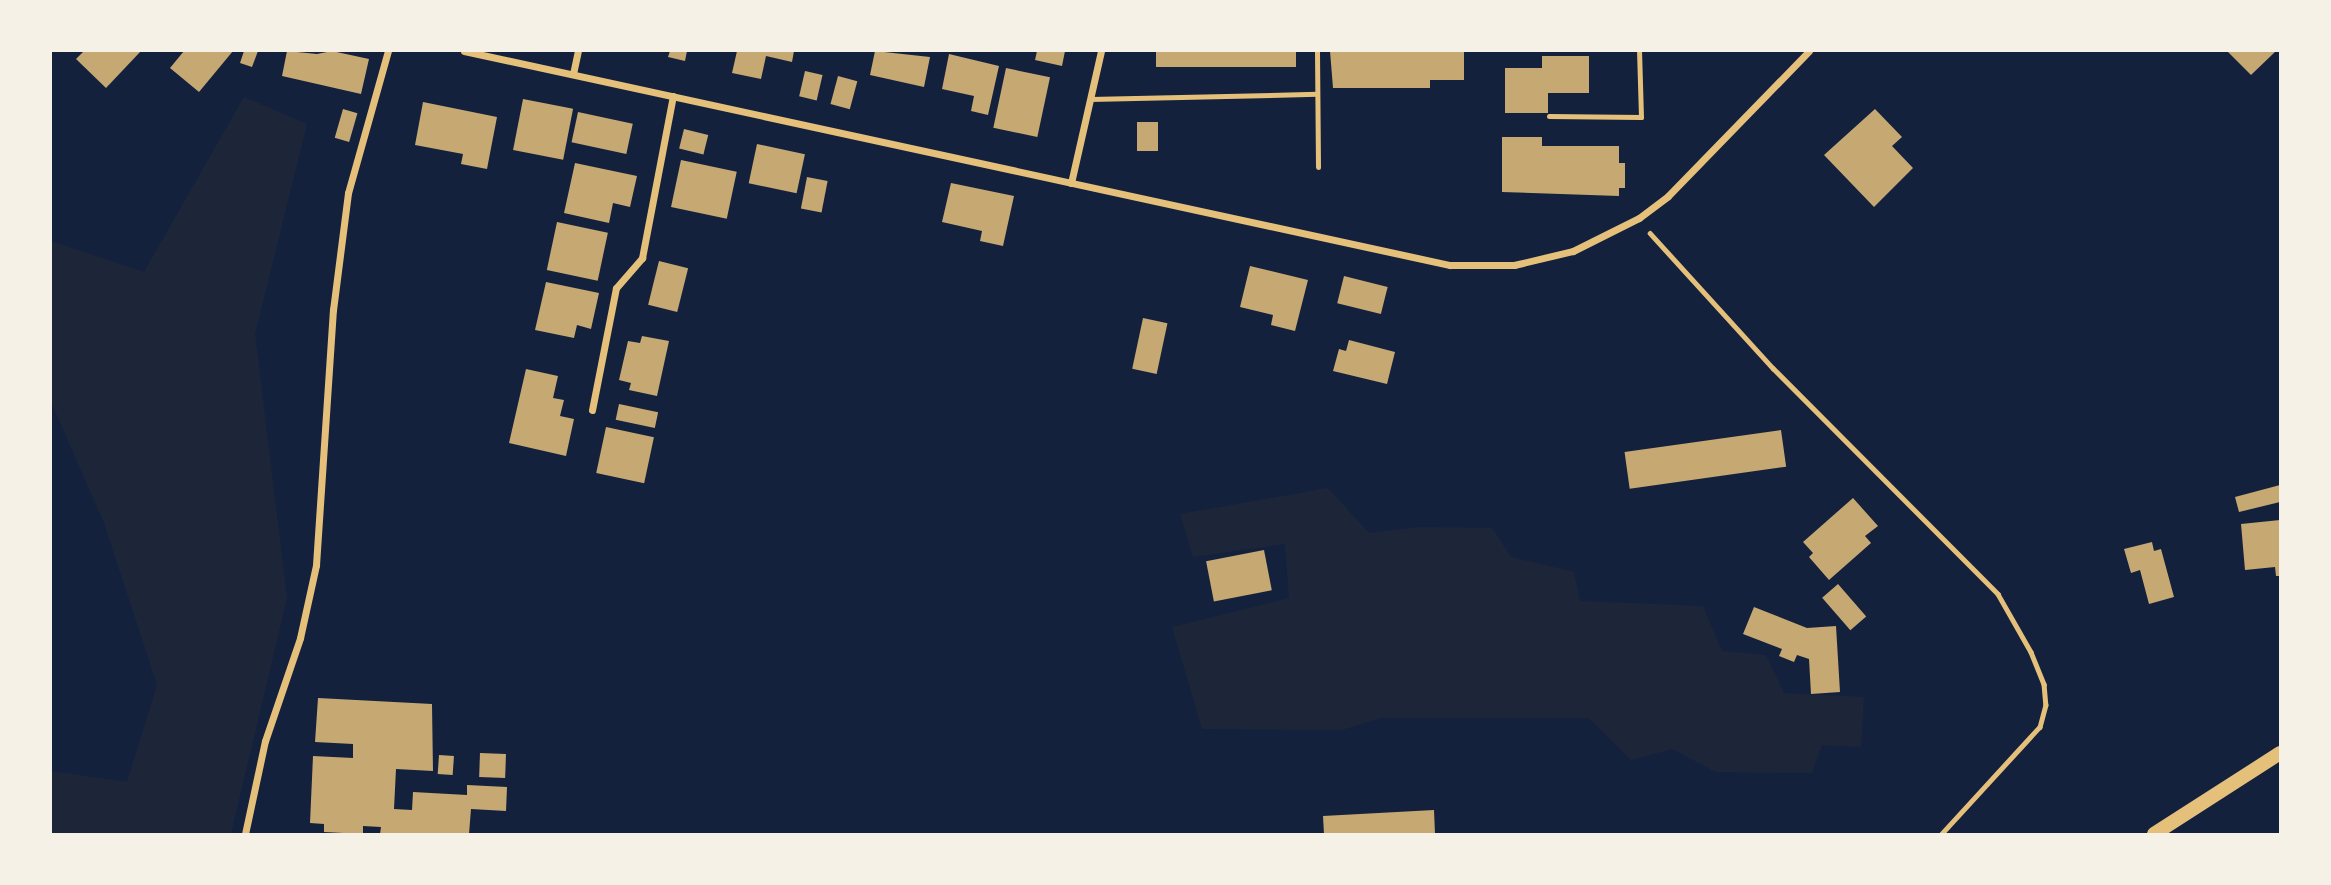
<!DOCTYPE html>
<style>
body{margin:0}
#map{position:relative;width:2331px;height:885px;overflow:hidden;background:#14213d;font-family:Poppins,sans-serif}
div>[style]{position:absolute}
[style*='--x']{left:calc(var(--x)*1px);top:calc(var(--y)*1px);width:calc(var(--w)*1px);rotate:calc(var(--a)*1deg)}
.green>*{inset:0;background:#1d2539}
.building>*{inset:0;background:#c6a872;transform-origin:0 0}
.path>*{height:4.5px;margin:-2.25px;padding:0 2.25px;transform-origin:2.25px;border-radius:2.25px;background:#e5c07b}
.service>*{height:5px;margin:-2.5px;padding:0 2.5px;transform-origin:2.5px;border-radius:2.5px;background:#e5c07b}
.minor>*{height:7px;margin:-3.5px;padding:0 3.5px;transform-origin:3.5px;border-radius:3.5px;background:#e5c07b}
.secondary>*{height:14px;margin:-7px;padding:0 7px;transform-origin:7px;border-radius:7px;background:#e5c07b}
span{translate:-50% -50%;white-space:nowrap;text-align:center;line-height:1.15;-webkit-text-stroke:6px #f6f1e7;paint-order:stroke}
.frame{position:absolute;inset:0;border:52px solid #f6f1e7;pointer-events:none}
</style>
<div id="map">
<div class="green">
<div style="clip-path:polygon(244px 97px,307px 124px,255px 334px,287px 598px,231px 834px,51px 834px,51px 771px,127px 782px,157px 685px,104px 523px,51px 402px,51px 241px,144px 272px)"></div>
<div style="clip-path:polygon(1328px 488px,1369px 533px,1419px 527px,1492px 528px,1511px 557px,1574px 572px,1580px 601px,1703px 606px,1722px 651px,1766px 655px,1784px 693px,1864px 697px,1861px 747px,1822px 745px,1812px 773px,1716px 772px,1672px 749px,1631px 760px,1589px 718px,1381px 718px,1342px 730px,1202px 729px,1172px 627px,1289px 598px,1285px 544px,1193px 557px,1180px 514px)"></div>
</div>
<div class="building">
<div style="clip-path:polygon(84px 51px,141px 51px,106px 88px,76px 59px)"></div>
<div style="clip-path:polygon(184px 51px,233px 51px,199px 92px,170px 68px)"></div>
<div style="clip-path:polygon(244px 51px,258px 51px,252px 67px,240px 63px)"></div>
<div style="clip-path:polygon(287px 51px,317px 54px,332px 51px,369px 59px,361px 94px,282px 76px)"></div>
<div style="clip-path:polygon(670px 51px,687px 51px,685px 61px,668px 57px)"></div>
<div style="clip-path:polygon(737px 51px,794px 51px,792px 62px,766px 56px,761px 79px,732px 73px)"></div>
<div style="clip-path:polygon(875px 51px,930px 57px,924px 87px,870px 75px)"></div>
<div style="clip-path:polygon(1037px 51px,1065px 51px,1062px 66px,1035px 60px)"></div>
<div style="left:1156px;top:51px;width:140px;height:16px"></div>
<div style="clip-path:polygon(1330px 51px,1464px 51px,1464px 80px,1430px 80px,1430px 88px,1333px 88px)"></div>
<div style="clip-path:polygon(2227px 51px,2276px 51px,2251px 75px)"></div>
<div style="clip-path:polygon(949px 54px,999px 66px,988px 115px,971px 111px,974px 96px,942px 89px)"></div>
<div style="clip-path:polygon(1542px 56px,1589px 56px,1589px 93px,1548px 93px,1548px 113px,1505px 113px,1505px 68px,1542px 68px)"></div>
<div style="left:1006px;top:68px;width:45px;height:61px;rotate:12deg"></div>
<div style="left:805px;top:71px;width:18px;height:26px;rotate:13deg"></div>
<div style="left:838px;top:76px;width:20px;height:29px;rotate:15deg"></div>
<div style="left:523px;top:99px;width:51px;height:52px;rotate:11deg"></div>
<div style="clip-path:polygon(423px 102px,497px 117px,487px 169px,461px 164px,463px 154px,415px 145px)"></div>
<div style="left:343px;top:109px;width:15px;height:30px;rotate:16deg"></div>
<div style="clip-path:polygon(1875px 109px,1902px 137px,1892px 146px,1913px 168px,1874px 207px,1824px 155px)"></div>
<div style="left:578px;top:112px;width:56px;height:31px;rotate:12deg"></div>
<div style="left:1137px;top:122px;width:21px;height:29px"></div>
<div style="left:684px;top:129px;width:25px;height:20px;rotate:14deg"></div>
<div style="clip-path:polygon(1502px 137px,1542px 137px,1542px 146px,1619px 146px,1619px 163px,1625px 163px,1625px 188px,1619px 188px,1619px 196px,1502px 192px)"></div>
<div style="left:757px;top:144px;width:49px;height:40px;rotate:12deg"></div>
<div style="left:681px;top:160px;width:57px;height:48px;rotate:12deg"></div>
<div style="clip-path:polygon(575px 163px,637px 176px,630px 207px,613px 203px,609px 223px,564px 213px)"></div>
<div style="left:807px;top:177px;width:21px;height:32px;rotate:11deg"></div>
<div style="clip-path:polygon(951px 183px,1014px 196px,1003px 246px,980px 241px,982px 231px,942px 222px)"></div>
<div style="left:557px;top:222px;width:52px;height:49px;rotate:12deg"></div>
<div style="left:659px;top:261px;width:30px;height:45px;rotate:14deg"></div>
<div style="clip-path:polygon(1250px 266px,1308px 280px,1295px 331px,1271px 325px,1273px 315px,1240px 307px)"></div>
<div style="left:1344px;top:276px;width:45px;height:28px;rotate:14deg"></div>
<div style="clip-path:polygon(546px 282px,599px 293px,591px 329px,577px 325px,574px 338px,535px 330px)"></div>
<div style="left:1143px;top:318px;width:25px;height:52px;rotate:12deg"></div>
<div style="clip-path:polygon(642px 336px,669px 341px,657px 396px,629px 390px,631px 383px,619px 380px,628px 341px,640px 343px)"></div>
<div style="clip-path:polygon(1349px 340px,1395px 352px,1387px 384px,1333px 371px,1339px 349px,1346px 351px)"></div>
<div style="clip-path:polygon(526px 369px,558px 376px,553px 398px,564px 400px,560px 416px,574px 419px,566px 456px,509px 443px)"></div>
<div style="left:619px;top:404px;width:40px;height:16px;rotate:12deg"></div>
<div style="left:606px;top:427px;width:49px;height:47px;rotate:12deg"></div>
<div style="left:1781px;top:430px;width:37px;height:158px;rotate:82deg"></div>
<div style="clip-path:polygon(2280px 485px,2280px 502px,2239px 512px,2235px 497px)"></div>
<div style="clip-path:polygon(1853px 498px,1878px 526px,1865px 536px,1871px 543px,1829px 580px,1809px 557px,1813px 553px,1803px 542px)"></div>
<div style="clip-path:polygon(2280px 520px,2280px 576px,2276px 576px,2275px 567px,2245px 570px,2241px 524px)"></div>
<div style="clip-path:polygon(2152px 542px,2154px 551px,2161px 549px,2174px 597px,2149px 604px,2140px 570px,2131px 573px,2124px 549px)"></div>
<div style="left:1264px;top:550px;width:41px;height:59px;rotate:79deg"></div>
<div style="left:1838px;top:584px;width:43px;height:21px;rotate:49deg"></div>
<div style="clip-path:polygon(1754px 607px,1807px 628px,1836px 626px,1840px 692px,1811px 694px,1809px 659px,1797px 655px,1794px 662px,1779px 656px,1782px 649px,1743px 634px)"></div>
<div style="clip-path:polygon(318px 698px,432px 704px,433px 771px,396px 769px,394px 809px,412px 810px,413px 792px,467px 795px,467px 785px,507px 787px,506px 811px,471px 809px,469px 834px,380px 834px,381px 827px,363px 826px,363px 834px,324px 832px,324px 824px,310px 823px,313px 756px,353px 758px,353px 744px,315px 742px)"></div>
<div style="left:480px;top:753px;width:26px;height:24px;rotate:2deg"></div>
<div style="left:439px;top:755px;width:15px;height:19px;rotate:4deg"></div>
<div style="clip-path:polygon(1434px 810px,1435px 834px,1324px 834px,1323px 816px)"></div>
</div>
<div class="path">
<div style="--x:1650;--y:233;--w:183;--a:47.7"></div>
<div style="--x:1773;--y:368;--w:319;--a:45.1"></div>
<div style="--x:1998;--y:594;--w:67;--a:60.4"></div>
<div style="--x:2031;--y:652;--w:35;--a:68"></div>
<div style="--x:2044;--y:684;--w:21;--a:85"></div>
<div style="--x:2046;--y:705;--w:23;--a:105"></div>
<div style="--x:2040;--y:727;--w:145;--a:132.5"></div>
</div>
<div class="service">
<div style="--x:1317;--y:51;--w:116;--a:89.5"></div>
<div style="--x:1090;--y:99;--w:227;--a:-1.3"></div>
<div style="--x:1549;--y:116;--w:92;--a:0.6"></div>
<div style="--x:1641;--y:117;--w:66;--a:-91.7"></div>
</div>
<div class="minor">
<div style="--x:464;--y:51;--w:1009;--a:12.25"></div>
<div style="--x:1450;--y:265;--w:64;--a:0"></div>
<div style="--x:1514;--y:265;--w:61;--a:-13.3"></div>
<div style="--x:1573;--y:251;--w:74;--a:-26.6"></div>
<div style="--x:1639;--y:218;--w:36;--a:-37"></div>
<div style="--x:1668;--y:196;--w:202;--a:-45.8"></div>
<div style="--x:573;--y:74;--w:24;--a:-78"></div>
<div style="--x:1071;--y:183;--w:135;--a:-77.2"></div>
<div style="--x:592;--y:410;--w:124;--a:-78.9"></div>
<div style="--x:616;--y:288;--w:40;--a:-49"></div>
<div style="--x:642;--y:258;--w:165;--a:-79.2"></div>
<div style="--x:245;--y:834;--w:95;--a:-77.9"></div>
<div style="--x:265;--y:741;--w:109;--a:-71.2"></div>
<div style="--x:300;--y:638;--w:75;--a:-77.6"></div>
<div style="--x:316;--y:565;--w:256;--a:-86.2"></div>
<div style="--x:333;--y:310;--w:118;--a:-82.7"></div>
<div style="--x:348;--y:193;--w:148;--a:-74.3"></div>
</div>
<div class="secondary">
<div style="--x:2154;--y:834;--w:150;--a:-32.7"></div>
</div>
<div class="frame"></div>
</div>
